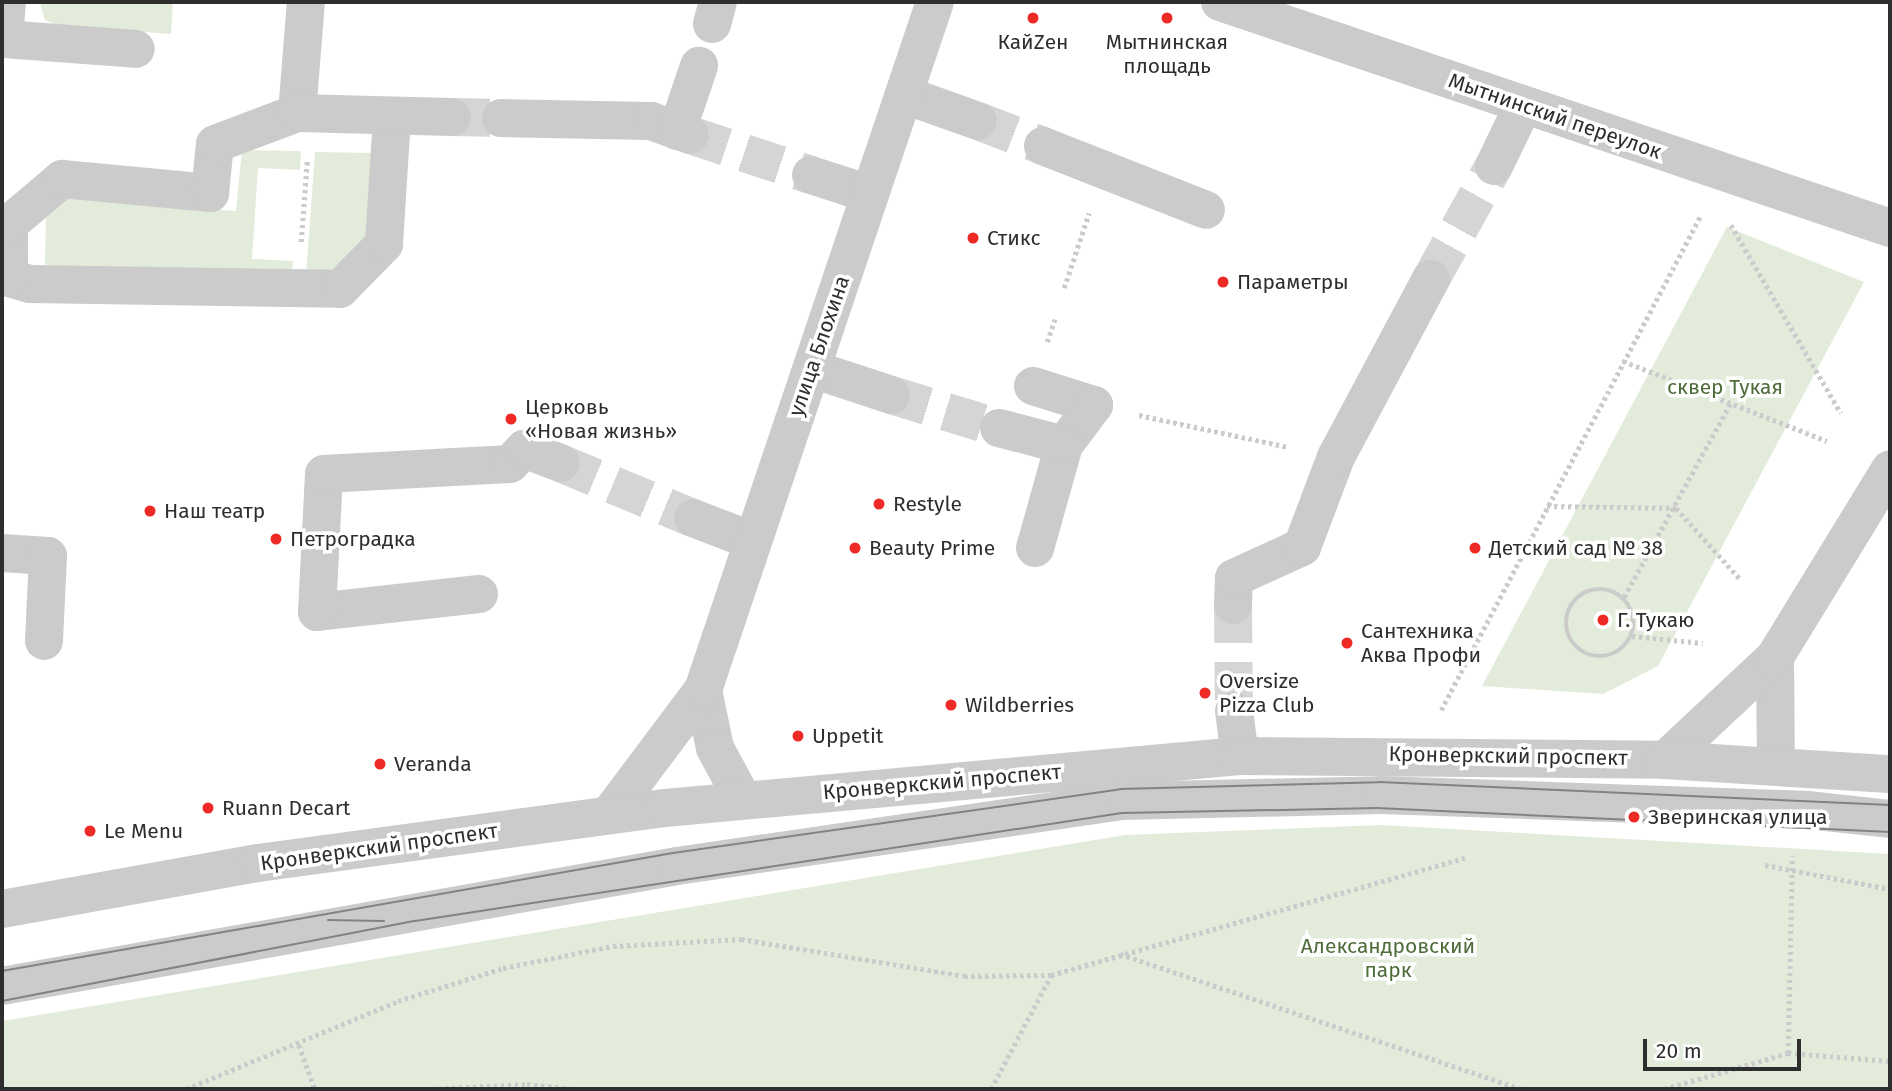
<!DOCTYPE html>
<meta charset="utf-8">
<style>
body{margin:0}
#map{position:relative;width:1892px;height:1091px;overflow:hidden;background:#fff;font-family:"Fira Sans",sans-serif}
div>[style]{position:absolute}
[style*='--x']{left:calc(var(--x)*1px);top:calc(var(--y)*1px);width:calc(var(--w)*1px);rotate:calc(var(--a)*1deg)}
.green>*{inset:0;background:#e3ecdb}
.minor-tunnel>*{height:38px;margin-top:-19px;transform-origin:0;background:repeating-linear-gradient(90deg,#d5d5d5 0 38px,transparent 0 57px)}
.path>*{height:4.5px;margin-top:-2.25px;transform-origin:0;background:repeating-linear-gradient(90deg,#cbcbcb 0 3.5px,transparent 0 7px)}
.path>.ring{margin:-2.25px;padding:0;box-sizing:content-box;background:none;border:4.5px solid #cbcbcb;border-radius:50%}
.minor>*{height:38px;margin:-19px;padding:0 19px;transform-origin:19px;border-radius:19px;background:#cbcbcb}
.tram>*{height:2px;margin:-1px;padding:0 1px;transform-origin:1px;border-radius:1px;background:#838383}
.dots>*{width:19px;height:19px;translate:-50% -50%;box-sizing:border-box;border:4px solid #fff;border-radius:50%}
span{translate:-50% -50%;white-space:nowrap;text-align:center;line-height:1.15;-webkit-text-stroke:7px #fff;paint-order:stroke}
.poi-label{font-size:21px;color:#2e2e2e}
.left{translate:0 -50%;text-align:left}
.street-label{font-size:21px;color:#2e2e2e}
.park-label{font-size:21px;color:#4d6c39}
.frame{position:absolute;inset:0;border:4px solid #2e2e2e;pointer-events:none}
.scale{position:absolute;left:1643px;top:1039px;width:158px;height:32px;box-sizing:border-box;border:4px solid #2e2e2e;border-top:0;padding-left:9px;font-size:21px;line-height:24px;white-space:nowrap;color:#2e2e2e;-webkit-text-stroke:5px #fff;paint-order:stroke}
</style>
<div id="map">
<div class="green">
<div style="clip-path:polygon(173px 2px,171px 34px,59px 26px,45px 20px,40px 4px)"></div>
<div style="clip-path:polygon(242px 150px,301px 151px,300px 170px,258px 168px,252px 259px,293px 261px,292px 275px,62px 272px,45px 264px,46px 212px,61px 198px,236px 211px)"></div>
<div style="clip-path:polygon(315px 152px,372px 153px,368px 239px,334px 275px,306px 275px)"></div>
<div style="clip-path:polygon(1727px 227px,1864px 282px,1658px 666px,1603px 694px,1482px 686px)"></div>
<div style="clip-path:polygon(1381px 825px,1890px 854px,1890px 1089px,2px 1089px,2px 1021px,1125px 835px)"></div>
</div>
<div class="minor-tunnel">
<div style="--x:452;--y:117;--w:49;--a:1.2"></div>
<div style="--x:978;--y:121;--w:70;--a:21"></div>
<div style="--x:690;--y:135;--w:127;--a:18.3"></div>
<div style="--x:1431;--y:279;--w:129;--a:-60.9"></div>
<div style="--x:891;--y:395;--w:113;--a:17"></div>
<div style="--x:560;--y:463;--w:144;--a:22.5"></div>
<div style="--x:1233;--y:605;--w:106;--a:89.5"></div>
</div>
<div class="path">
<div style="--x:1731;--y:225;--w:218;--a:59.7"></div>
<div style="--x:301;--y:242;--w:82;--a:-85.8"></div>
<div style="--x:1064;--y:288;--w:79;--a:-71.6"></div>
<div style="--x:1047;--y:342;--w:24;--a:-71"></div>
<div style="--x:1623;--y:361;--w:219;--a:21.4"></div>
<div style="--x:1139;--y:415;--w:152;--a:12.1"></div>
<div style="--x:1547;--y:506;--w:129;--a:0.9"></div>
<div style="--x:1676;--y:508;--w:97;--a:47.9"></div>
<div class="ring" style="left:1566px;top:589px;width:63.5px;height:63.5px"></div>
<div style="--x:1624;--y:597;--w:222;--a:-61.2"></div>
<div style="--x:1632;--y:636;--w:71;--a:5.6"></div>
<div style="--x:1441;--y:710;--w:559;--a:-62.29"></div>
<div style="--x:1765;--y:865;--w:127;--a:10.9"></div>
<div style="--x:1120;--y:954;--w:423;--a:18.6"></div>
<div style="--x:299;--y:1045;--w:47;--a:70"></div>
<div style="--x:1788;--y:1053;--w:197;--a:-88.8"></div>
<div style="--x:186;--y:1089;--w:230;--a:-22.5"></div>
<div style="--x:398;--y:1001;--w:110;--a:-17.4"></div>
<div style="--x:503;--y:968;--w:112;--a:-11.3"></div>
<div style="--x:613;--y:946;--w:128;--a:-3.1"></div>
<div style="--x:741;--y:939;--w:226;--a:9.4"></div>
<div style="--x:964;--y:976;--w:87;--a:-0.7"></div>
<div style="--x:1051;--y:975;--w:430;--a:-15.8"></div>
<div style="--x:431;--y:1089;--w:96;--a:-3"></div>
<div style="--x:527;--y:1084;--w:46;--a:6.2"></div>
<div style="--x:991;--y:1089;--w:129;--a:-62.2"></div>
<div style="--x:1664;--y:1089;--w:129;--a:-16.2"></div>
<div style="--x:1788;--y:1053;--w:102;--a:4.5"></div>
</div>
<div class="minor">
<div style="--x:7;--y:2;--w:37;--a:95"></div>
<div style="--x:4;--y:39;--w:132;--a:4.3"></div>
<div style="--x:1220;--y:2;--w:707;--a:18.64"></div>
<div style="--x:712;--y:24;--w:23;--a:-75"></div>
<div style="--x:905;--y:95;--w:77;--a:19.6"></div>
<div style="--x:297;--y:113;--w:111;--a:-85.4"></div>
<div style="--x:501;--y:118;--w:150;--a:1.1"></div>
<div style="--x:651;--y:121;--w:41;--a:19.7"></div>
<div style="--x:677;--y:131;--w:69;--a:-71.3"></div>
<div style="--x:1043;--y:146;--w:175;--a:21.4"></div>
<div style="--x:1494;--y:166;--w:67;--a:-64.2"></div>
<div style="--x:811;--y:175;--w:62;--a:17.9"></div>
<div style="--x:2;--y:276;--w:29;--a:16"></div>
<div style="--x:30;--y:284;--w:310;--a:0.9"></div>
<div style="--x:340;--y:289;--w:63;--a:-45.6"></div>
<div style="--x:384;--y:244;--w:128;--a:-86.4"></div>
<div style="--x:9;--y:277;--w:53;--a:-90"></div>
<div style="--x:9;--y:224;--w:70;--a:-40.3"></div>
<div style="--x:62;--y:179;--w:149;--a:5.4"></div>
<div style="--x:210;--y:193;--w:49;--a:-84.2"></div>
<div style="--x:215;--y:144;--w:88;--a:-20.7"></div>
<div style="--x:297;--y:113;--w:155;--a:1.5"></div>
<div style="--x:812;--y:369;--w:83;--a:18.2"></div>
<div style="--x:1033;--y:386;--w:64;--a:17.3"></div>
<div style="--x:1094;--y:405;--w:50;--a:126.9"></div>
<div style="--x:1064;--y:445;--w:107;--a:105.7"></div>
<div style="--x:999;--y:428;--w:67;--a:14.7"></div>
<div style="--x:693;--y:518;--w:64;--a:21"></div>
<div style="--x:2;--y:553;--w:46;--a:3.7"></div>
<div style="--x:48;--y:556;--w:85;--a:92.7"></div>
<div style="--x:479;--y:594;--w:163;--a:173.7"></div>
<div style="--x:317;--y:612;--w:138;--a:-87.1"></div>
<div style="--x:324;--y:474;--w:186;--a:-3.1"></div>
<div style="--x:510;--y:464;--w:21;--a:-47"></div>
<div style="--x:524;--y:449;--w:39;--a:21"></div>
<div style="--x:1233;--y:605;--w:27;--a:-88"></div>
<div style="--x:1234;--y:578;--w:75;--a:-24.5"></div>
<div style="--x:1302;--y:547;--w:96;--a:-69.3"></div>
<div style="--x:1336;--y:457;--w:202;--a:-61.9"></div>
<div style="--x:1775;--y:657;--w:108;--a:89.5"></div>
<div style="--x:703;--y:690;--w:59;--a:78.3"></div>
<div style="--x:715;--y:748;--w:59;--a:61.7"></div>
<div style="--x:1234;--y:711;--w:45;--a:82.4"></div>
<div style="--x:1665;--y:760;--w:151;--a:-43.1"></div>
<div style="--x:1775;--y:657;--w:220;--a:-58.5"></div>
<div style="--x:609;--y:815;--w:156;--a:-53.1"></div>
<div style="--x:703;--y:690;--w:726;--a:-71.37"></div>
<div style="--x:2;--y:909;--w:260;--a:-10.2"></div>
<div style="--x:258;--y:863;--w:411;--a:-7.7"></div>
<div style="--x:665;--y:808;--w:577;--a:-5.17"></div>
<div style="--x:1240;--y:756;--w:425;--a:0.5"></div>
<div style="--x:1665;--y:760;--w:225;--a:3.6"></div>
<div style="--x:2;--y:986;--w:686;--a:-10.08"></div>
<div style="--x:677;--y:866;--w:450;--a:-8.3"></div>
<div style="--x:1122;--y:801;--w:259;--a:-1.3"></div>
<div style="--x:1381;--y:795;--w:426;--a:2"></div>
<div style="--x:1807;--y:810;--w:83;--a:6.2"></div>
</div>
<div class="tram">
<div style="--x:328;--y:920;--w:56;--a:1"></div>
<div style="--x:2;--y:971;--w:681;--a:-9.97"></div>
<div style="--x:673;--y:853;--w:452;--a:-8.1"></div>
<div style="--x:1120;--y:789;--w:259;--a:-1.5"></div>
<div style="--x:1379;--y:782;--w:512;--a:2.58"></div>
<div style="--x:2;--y:1001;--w:421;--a:-11"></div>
<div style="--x:415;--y:921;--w:715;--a:-8.69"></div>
<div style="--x:1122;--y:813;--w:255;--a:-1.1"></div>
<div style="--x:1377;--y:808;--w:514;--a:2.68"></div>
</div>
<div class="dots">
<div style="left:1033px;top:18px;background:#ee2a27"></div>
<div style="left:1167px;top:18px;background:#ee2a27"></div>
<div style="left:973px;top:238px;background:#ee2a27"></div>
<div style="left:1223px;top:282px;background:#ee2a27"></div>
<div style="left:511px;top:419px;background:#ee2a27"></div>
<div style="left:879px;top:504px;background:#ee2a27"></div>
<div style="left:150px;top:511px;background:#ee2a27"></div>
<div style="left:276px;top:539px;background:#ee2a27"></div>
<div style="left:855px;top:548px;background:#ee2a27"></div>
<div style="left:1475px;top:548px;background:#ee2a27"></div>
<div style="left:1603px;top:620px;background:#ee2a27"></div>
<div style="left:1347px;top:643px;background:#ee2a27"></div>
<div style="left:1205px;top:693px;background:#ee2a27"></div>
<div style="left:951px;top:705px;background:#ee2a27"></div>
<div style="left:798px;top:736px;background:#ee2a27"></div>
<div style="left:380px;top:764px;background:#ee2a27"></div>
<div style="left:208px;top:808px;background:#ee2a27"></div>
<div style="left:1634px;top:817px;background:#ee2a27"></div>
<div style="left:90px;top:831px;background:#ee2a27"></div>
</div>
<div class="poi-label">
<span style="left:1033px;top:42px">КайZен</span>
<span style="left:1167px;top:54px">Мытнинская<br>площадь</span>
<span class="left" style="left:987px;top:238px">Стикс</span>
<span class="left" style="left:1237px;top:282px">Параметры</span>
<span class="left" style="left:525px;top:419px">Церковь<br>«Новая жизнь»</span>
<span class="left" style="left:893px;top:504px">Restyle</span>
<span class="left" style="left:164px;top:511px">Наш театр</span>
<span class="left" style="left:290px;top:539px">Петроградка</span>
<span class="left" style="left:869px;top:548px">Beauty Prime</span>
<span class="left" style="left:1489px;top:548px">Детский сад № 38</span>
<span class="left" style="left:1617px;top:620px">Г. Тукаю</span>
<span class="left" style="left:1361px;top:643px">Сантехника<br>Аква Профи</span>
<span class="left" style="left:1219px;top:693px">Oversize<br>Pizza Club</span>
<span class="left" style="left:965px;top:705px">Wildberries</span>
<span class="left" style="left:812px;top:736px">Uppetit</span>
<span class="left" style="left:394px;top:764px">Veranda</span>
<span class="left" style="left:222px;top:808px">Ruann Decart</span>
<span class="left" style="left:1648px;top:817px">Зверинская улица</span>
<span class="left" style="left:104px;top:831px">Le Menu</span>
</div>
<div class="street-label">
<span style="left:1555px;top:116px;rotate:19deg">Мытнинский переулок</span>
<span style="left:819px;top:346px;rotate:-71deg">улица Блохина</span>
<span style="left:1508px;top:756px;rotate:1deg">Кронверкский проспект</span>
<span style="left:942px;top:782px;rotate:-5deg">Кронверкский проспект</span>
<span style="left:379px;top:847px;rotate:-8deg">Кронверкский проспект</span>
</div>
<div class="park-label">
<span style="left:1725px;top:387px">сквер Тукая</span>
<span style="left:1388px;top:958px">Александровский<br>парк</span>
</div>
<div class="frame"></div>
<div class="scale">20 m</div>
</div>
